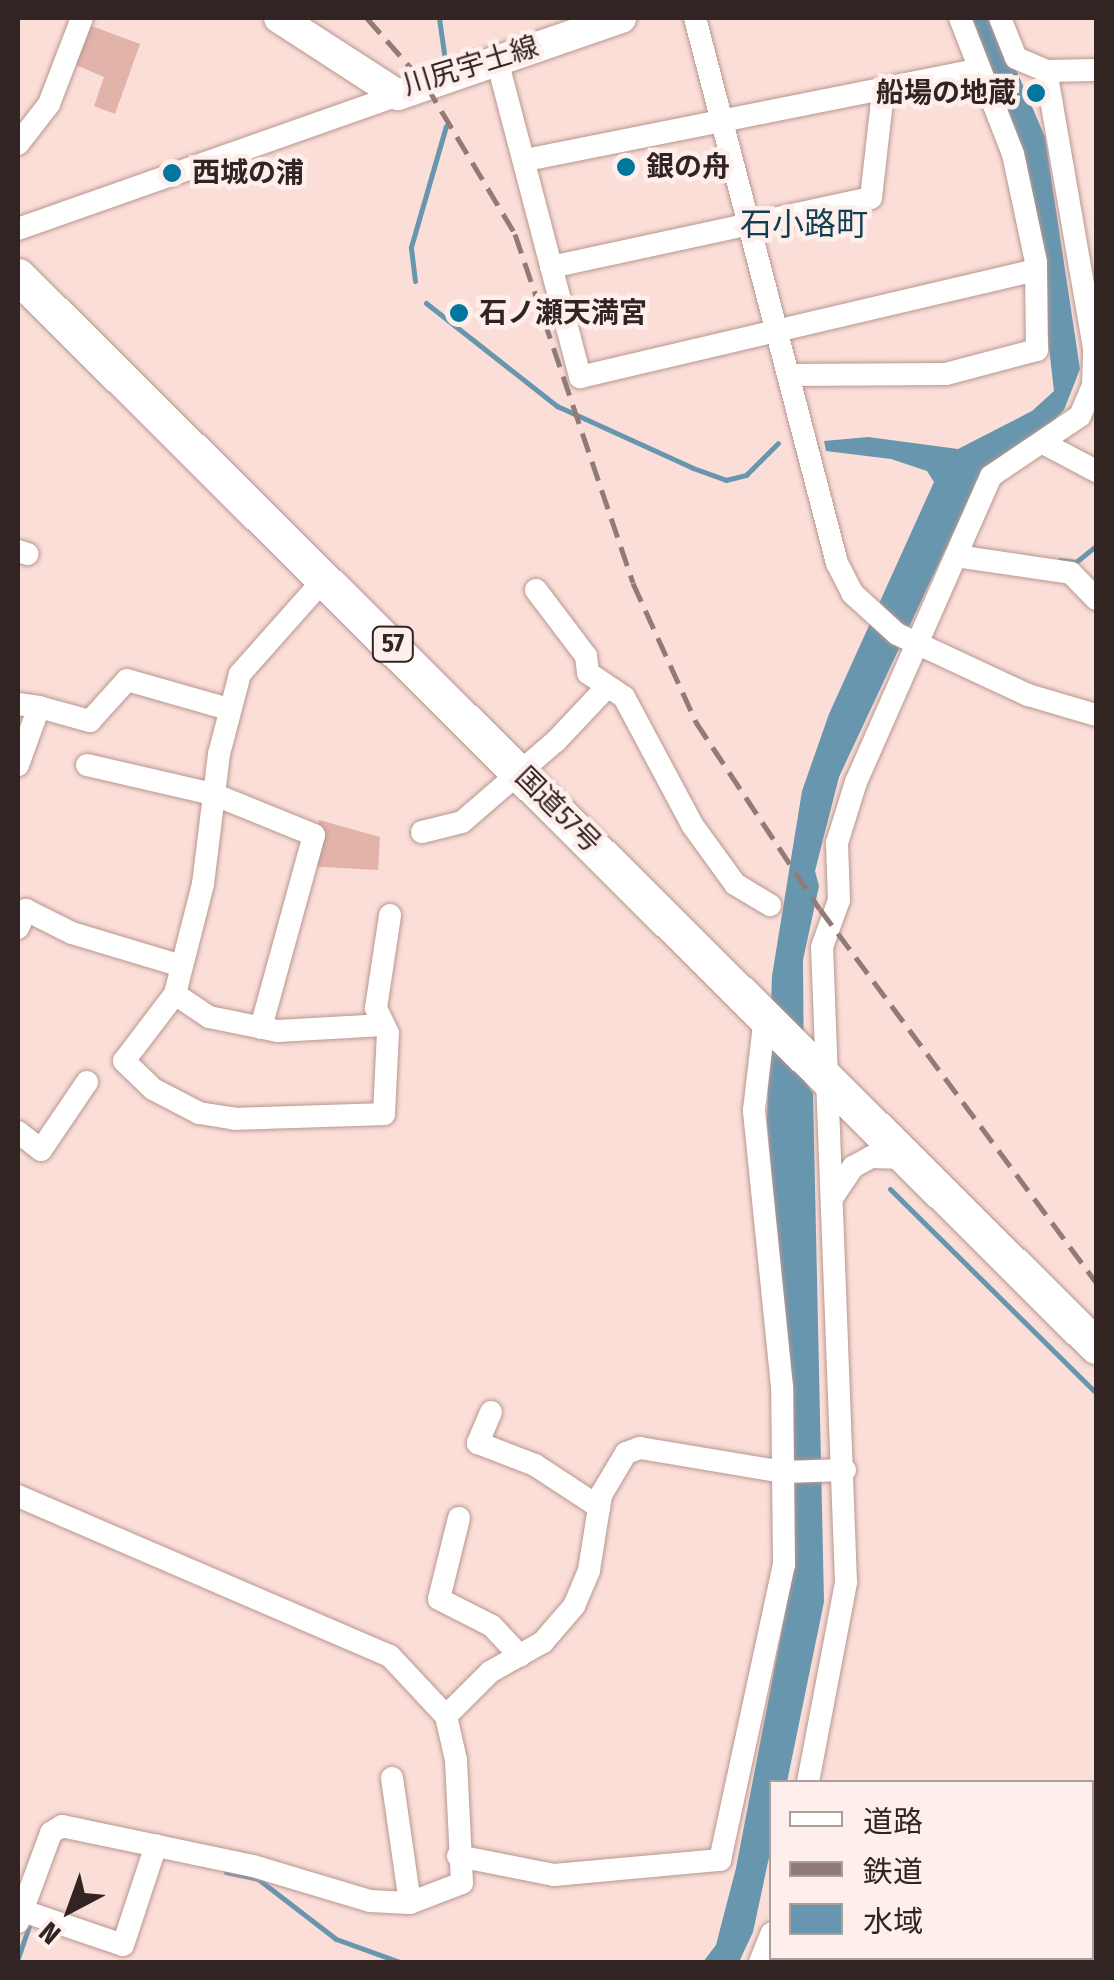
<!DOCTYPE html>
<meta charset="utf-8">
<style>
body{margin:0}
#map{position:relative;width:1114px;height:1980px;overflow:hidden;background:#fbded8;font-family:"Fira Sans Condensed","Noto Sans JP",sans-serif}
div>[style]{position:absolute}
[style*='--x']{left:calc(var(--x)*1px);top:calc(var(--y)*1px);width:calc(var(--w)*1px);rotate:calc(var(--a)*1deg)}
.green>*{inset:0;background:#e2b3a9}
.water>*{inset:0;background:#6896ae}
.stream>*{height:5px;margin:-2.5px;padding:0 2.5px;transform-origin:2.5px;border-radius:2.5px;background:#6896ae}
.roads{filter:drop-shadow(0 0 2px #b8968f) drop-shadow(0 0 2px #b8968f)}
.minor>*{height:22px;margin:-11px;padding:0 11px;transform-origin:11px;border-radius:11px;background:#fff}
.major>*{height:30px;margin:-15px;padding:0 15px;transform-origin:15px;border-radius:15px;background:#fff}
.highway>*{height:35px;margin:-17.5px;padding:0 17.5px;transform-origin:17.5px;border-radius:17.5px;background:#fff}
.rail>*{height:5px;margin-top:-2.5px;transform-origin:0;background:repeating-linear-gradient(90deg,#907b77 0 20px,transparent 0 30px)}
.dots>*{width:28px;height:28px;translate:-50% -50%;box-sizing:border-box;border:5px solid #feefec;border-radius:50%}
span{translate:-50% -50%;white-space:nowrap;text-align:center;line-height:1.15;-webkit-text-stroke:9px #feefec;paint-order:stroke}
.shield-label span{padding:2px 8px;background:#feefec;border:2px solid;border-radius:8px;-webkit-text-stroke-width:0}
.shield-label{font-size:25px;color:#322422;font-weight:700}
.street-label{font-size:28px;color:#322422}
.poi-label{font-size:28px;color:#322422;font-weight:700}
.right{translate:-100% -50%;text-align:right}
.left{translate:0 -50%;text-align:left}
.quarter-label{font-size:32px;color:#103f53}
.frame{position:absolute;inset:0;border:20px solid #322422;pointer-events:none}
.legend{position:absolute;left:769px;top:1780px;width:325px;height:180px;box-sizing:border-box;background:#feefec;border:2px solid #ac9e9b;margin:0;padding:12px 18px;list-style:none;font-size:30px;color:#322422}
.legend li{display:flex;align-items:center;gap:20px;height:50px}
.legend b{width:50px;border:2px solid #ac9e9b}
.north{position:absolute;left:20px;top:1860px;width:100px;height:100px;-webkit-text-stroke:8px #feefec;paint-order:stroke;rotate:221deg;font-size:28px;font-weight:700;line-height:40px;text-align:center;color:#322422}
.north::after{content:'';display:block;margin:auto;width:35px;height:45px;background:#322422;clip-path:polygon(50% 0,100% 100%,50% 72%,0 100%)}
</style>
<div id="map">
<div class="green">
<div style="clip-path:polygon(81px 22px,140px 44px,115px 114px,94px 106px,104px 77px,66px 61px)"></div>
<div style="clip-path:polygon(319px 820px,380px 837px,378px 870px,306px 866px)"></div>
</div>
<div class="water">
<div style="clip-path:polygon(967px 18px,994px 18px,1045px 137px,1080px 369px,1064px 410px,1049px 425px,983px 469px,839px 777px,815px 871px,819px 886px,803px 960px,804px 1080px,813px 1093px,824px 1602px,787px 1782px,772px 1782px,771px 1848px,753px 1932px,739px 1962px,703px 1962px,716px 1945px,736px 1868px,792px 1577px,793px 1447px,767px 1120px,772px 976px,802px 791px,829px 714px,934px 482px,927px 471px,891px 459px,826px 451px,824px 441px,868px 437px,958px 449px,1032px 411px,1054px 391px,1035px 226px)"></div>
</div>
<div class="stream">
<div style="--x:439;--y:18;--w:49;--a:81.9"></div>
<div style="--x:415;--y:281;--w:34;--a:-97"></div>
<div style="--x:411;--y:247;--w:126;--a:-73.9"></div>
<div style="--x:426;--y:303;--w:167;--a:38.2"></div>
<div style="--x:557;--y:406;--w:149;--a:24.5"></div>
<div style="--x:693;--y:468;--w:35;--a:20"></div>
<div style="--x:726;--y:480;--w:21;--a:-14"></div>
<div style="--x:746;--y:475;--w:45;--a:-45"></div>
<div style="--x:1060;--y:560;--w:16;--a:7"></div>
<div style="--x:1076;--y:562;--w:26;--a:-39"></div>
<div style="--x:890;--y:1189;--w:290;--a:44.7"></div>
<div style="--x:226;--y:1872;--w:33;--a:12"></div>
<div style="--x:258;--y:1879;--w:98;--a:37.6"></div>
<div style="--x:336;--y:1939;--w:68;--a:19.8"></div>
<div style="--x:18;--y:1958;--w:37;--a:-71"></div>
</div>
<div class="roads">
<div class="minor">
<div style="--x:695;--y:18;--w:563;--a:75.4"></div>
<div style="--x:837;--y:563;--w:34;--a:63"></div>
<div style="--x:852;--y:593;--w:61;--a:42.3"></div>
<div style="--x:897;--y:634;--w:145;--a:25"></div>
<div style="--x:1028;--y:695;--w:71;--a:16.4"></div>
<div style="--x:1000;--y:18;--w:43;--a:68.2"></div>
<div style="--x:1016;--y:58;--w:33;--a:23"></div>
<div style="--x:1046;--y:71;--w:50;--a:-1.1"></div>
<div style="--x:497;--y:60;--w:328;--a:75.3"></div>
<div style="--x:580;--y:377;--w:464;--a:-13.2"></div>
<div style="--x:18;--y:144;--w:51;--a:-52.2"></div>
<div style="--x:49;--y:104;--w:92;--a:-69"></div>
<div style="--x:526;--y:160;--w:458;--a:-11.3"></div>
<div style="--x:18;--y:229;--w:403;--a:-19.4"></div>
<div style="--x:551;--y:267;--w:327;--a:-12.2"></div>
<div style="--x:871;--y:198;--w:97;--a:-83.5"></div>
<div style="--x:882;--y:102;--w:21;--a:-45"></div>
<div style="--x:788;--y:375;--w:158;--a:-0.4"></div>
<div style="--x:946;--y:374;--w:94;--a:-14.8"></div>
<div style="--x:1037;--y:350;--w:88;--a:-90.7"></div>
<div style="--x:1036;--y:262;--w:110;--a:-102"></div>
<div style="--x:1013;--y:154;--w:146;--a:-111.3"></div>
<div style="--x:1045;--y:444;--w:58;--a:27.9"></div>
<div style="--x:18;--y:551;--w:10;--a:17"></div>
<div style="--x:956;--y:556;--w:116;--a:8.4"></div>
<div style="--x:1071;--y:573;--w:36;--a:46"></div>
<div style="--x:326;--y:577;--w:130;--a:131.6"></div>
<div style="--x:240;--y:674;--w:83;--a:104.7"></div>
<div style="--x:219;--y:754;--w:131;--a:97"></div>
<div style="--x:203;--y:884;--w:114;--a:104.3"></div>
<div style="--x:175;--y:994;--w:84;--a:127.3"></div>
<div style="--x:124;--y:1061;--w:40;--a:44"></div>
<div style="--x:153;--y:1089;--w:52;--a:27.6"></div>
<div style="--x:199;--y:1113;--w:36;--a:9"></div>
<div style="--x:235;--y:1119;--w:149;--a:-1.9"></div>
<div style="--x:384;--y:1114;--w:81;--a:-87.2"></div>
<div style="--x:388;--y:1033;--w:28;--a:-116"></div>
<div style="--x:376;--y:1008;--w:94;--a:-81.4"></div>
<div style="--x:536;--y:590;--w:83;--a:52.9"></div>
<div style="--x:586;--y:656;--w:17;--a:83"></div>
<div style="--x:588;--y:673;--w:43;--a:33.7"></div>
<div style="--x:624;--y:697;--w:146;--a:61.9"></div>
<div style="--x:693;--y:826;--w:72;--a:54.1"></div>
<div style="--x:735;--y:884;--w:41;--a:31"></div>
<div style="--x:18;--y:704;--w:21;--a:8"></div>
<div style="--x:39;--y:707;--w:62;--a:109.9"></div>
<div style="--x:39;--y:707;--w:53;--a:15.4"></div>
<div style="--x:90;--y:721;--w:55;--a:-47.9"></div>
<div style="--x:127;--y:680;--w:105;--a:16"></div>
<div style="--x:87;--y:765;--w:129;--a:13"></div>
<div style="--x:213;--y:794;--w:109;--a:22.1"></div>
<div style="--x:314;--y:835;--w:200;--a:105.4"></div>
<div style="--x:422;--y:832;--w:41;--a:-14"></div>
<div style="--x:462;--y:822;--w:124;--a:-40.8"></div>
<div style="--x:556;--y:741;--w:73;--a:-46.7"></div>
<div style="--x:18;--y:928;--w:20;--a:-66"></div>
<div style="--x:26;--y:910;--w:51;--a:26.6"></div>
<div style="--x:72;--y:933;--w:111;--a:16.8"></div>
<div style="--x:175;--y:994;--w:41;--a:34.1"></div>
<div style="--x:209;--y:1017;--w:70;--a:11.5"></div>
<div style="--x:278;--y:1031;--w:106;--a:-3.2"></div>
<div style="--x:18;--y:1132;--w:29;--a:38"></div>
<div style="--x:41;--y:1150;--w:82;--a:-55.9"></div>
<div style="--x:834;--y:1195;--w:34;--a:-56"></div>
<div style="--x:853;--y:1167;--w:21;--a:-29"></div>
<div style="--x:871;--y:1157;--w:38;--a:2"></div>
<div style="--x:491;--y:1412;--w:34;--a:113"></div>
<div style="--x:478;--y:1443;--w:61;--a:21.1"></div>
<div style="--x:535;--y:1465;--w:77;--a:33.3"></div>
<div style="--x:18;--y:1496;--w:405;--a:23.3"></div>
<div style="--x:390;--y:1656;--w:82;--a:47"></div>
<div style="--x:446;--y:1716;--w:45;--a:77.2"></div>
<div style="--x:456;--y:1760;--w:123;--a:87.2"></div>
<div style="--x:462;--y:1883;--w:56;--a:159"></div>
<div style="--x:410;--y:1903;--w:40;--a:-177.1"></div>
<div style="--x:370;--y:1901;--w:122;--a:-163.3"></div>
<div style="--x:253;--y:1866;--w:195;--a:-168.2"></div>
<div style="--x:62;--y:1826;--w:13;--a:148"></div>
<div style="--x:51;--y:1833;--w:95;--a:110.3"></div>
<div style="--x:459;--y:1518;--w:83;--a:103.9"></div>
<div style="--x:439;--y:1599;--w:59;--a:27"></div>
<div style="--x:492;--y:1626;--w:41;--a:47"></div>
<div style="--x:446;--y:1716;--w:62;--a:-45"></div>
<div style="--x:490;--y:1672;--w:61;--a:-29.5"></div>
<div style="--x:543;--y:1642;--w:48;--a:-49.3"></div>
<div style="--x:574;--y:1606;--w:39;--a:-67"></div>
<div style="--x:589;--y:1570;--w:76;--a:-80.9"></div>
<div style="--x:601;--y:1495;--w:49;--a:-59.2"></div>
<div style="--x:626;--y:1453;--w:15;--a:-20"></div>
<div style="--x:640;--y:1448;--w:146;--a:9.5"></div>
<div style="--x:784;--y:1472;--w:61;--a:-1.9"></div>
<div style="--x:392;--y:1778;--w:126;--a:81.8"></div>
<div style="--x:808;--y:1782;--w:204;--a:-79.2"></div>
<div style="--x:846;--y:1582;--w:635;--a:-92.16"></div>
<div style="--x:822;--y:947;--w:50;--a:-70.1"></div>
<div style="--x:839;--y:900;--w:57;--a:-92"></div>
<div style="--x:837;--y:843;--w:64;--a:-72.7"></div>
<div style="--x:856;--y:782;--w:334;--a:-66.2"></div>
<div style="--x:991;--y:476;--w:107;--a:-34"></div>
<div style="--x:1080;--y:416;--w:33;--a:-67"></div>
<div style="--x:1093;--y:386;--w:38;--a:-88"></div>
<div style="--x:1094;--y:348;--w:281;--a:-99.8"></div>
<div style="--x:458;--y:1856;--w:98;--a:11.2"></div>
<div style="--x:554;--y:1875;--w:167;--a:-5.2"></div>
<div style="--x:720;--y:1860;--w:302;--a:-77.8"></div>
<div style="--x:784;--y:1565;--w:178;--a:-90.6"></div>
<div style="--x:782;--y:1387;--w:278;--a:-95.8"></div>
<div style="--x:754;--y:1110;--w:95;--a:-83.3"></div>
<div style="--x:26;--y:1912;--w:102;--a:18.8"></div>
<div style="--x:123;--y:1945;--w:105;--a:-71.7"></div>
<div style="--x:760;--y:1962;--w:31;--a:-68"></div>
</div>
<div class="major">
<div style="--x:279;--y:18;--w:142;--a:32.9"></div>
<div style="--x:398;--y:95;--w:236;--a:-19"></div>
</div>
<div class="highway">
<div style="--x:18;--y:276;--w:1519;--a:44.79"></div>
</div>
</div>
<div class="rail">
<div style="--x:367;--y:18;--w:89;--a:48.6"></div>
<div style="--x:426;--y:85;--w:174;--a:59.1"></div>
<div style="--x:515;--y:234;--w:368;--a:71.3"></div>
<div style="--x:633;--y:583;--w:153;--a:65.6"></div>
<div style="--x:696;--y:722;--w:224;--a:56.5"></div>
<div style="--x:820;--y:909;--w:464;--a:53.5"></div>
</div>
<div class="dots">
<div style="left:1036px;top:93px;background:#0177a0"></div>
<div style="left:626px;top:167px;background:#0177a0"></div>
<div style="left:172px;top:173px;background:#0177a0"></div>
<div style="left:459px;top:313px;background:#0177a0"></div>
</div>
<div class="shield-label">
<span style="left:393px;top:644px">57</span>
</div>
<div class="street-label">
<span style="left:471px;top:66px;rotate:-17deg">川尻宇土線</span>
<span style="left:558px;top:810px;rotate:45deg">国道57号</span>
</div>
<div class="poi-label">
<span class="right" style="left:1016px;top:93px">船場の地蔵</span>
<span class="left" style="left:646px;top:167px">銀の舟</span>
<span class="left" style="left:192px;top:173px">西城の浦</span>
<span class="left" style="left:479px;top:313px">石ノ瀬天満宮</span>
</div>
<div class="quarter-label">
<span style="left:804px;top:224px">石小路町</span>
</div>
<div class="frame"></div>
<ul class="legend">
<li><b style="height:12px;background:#fff"></b>道路</li>
<li><b style="height:12px;background:#907b77"></b>鉄道</li>
<li><b style="height:28px;background:#6896ae"></b>水域</li>
</ul>
<div class="north">N</div>
</div>
